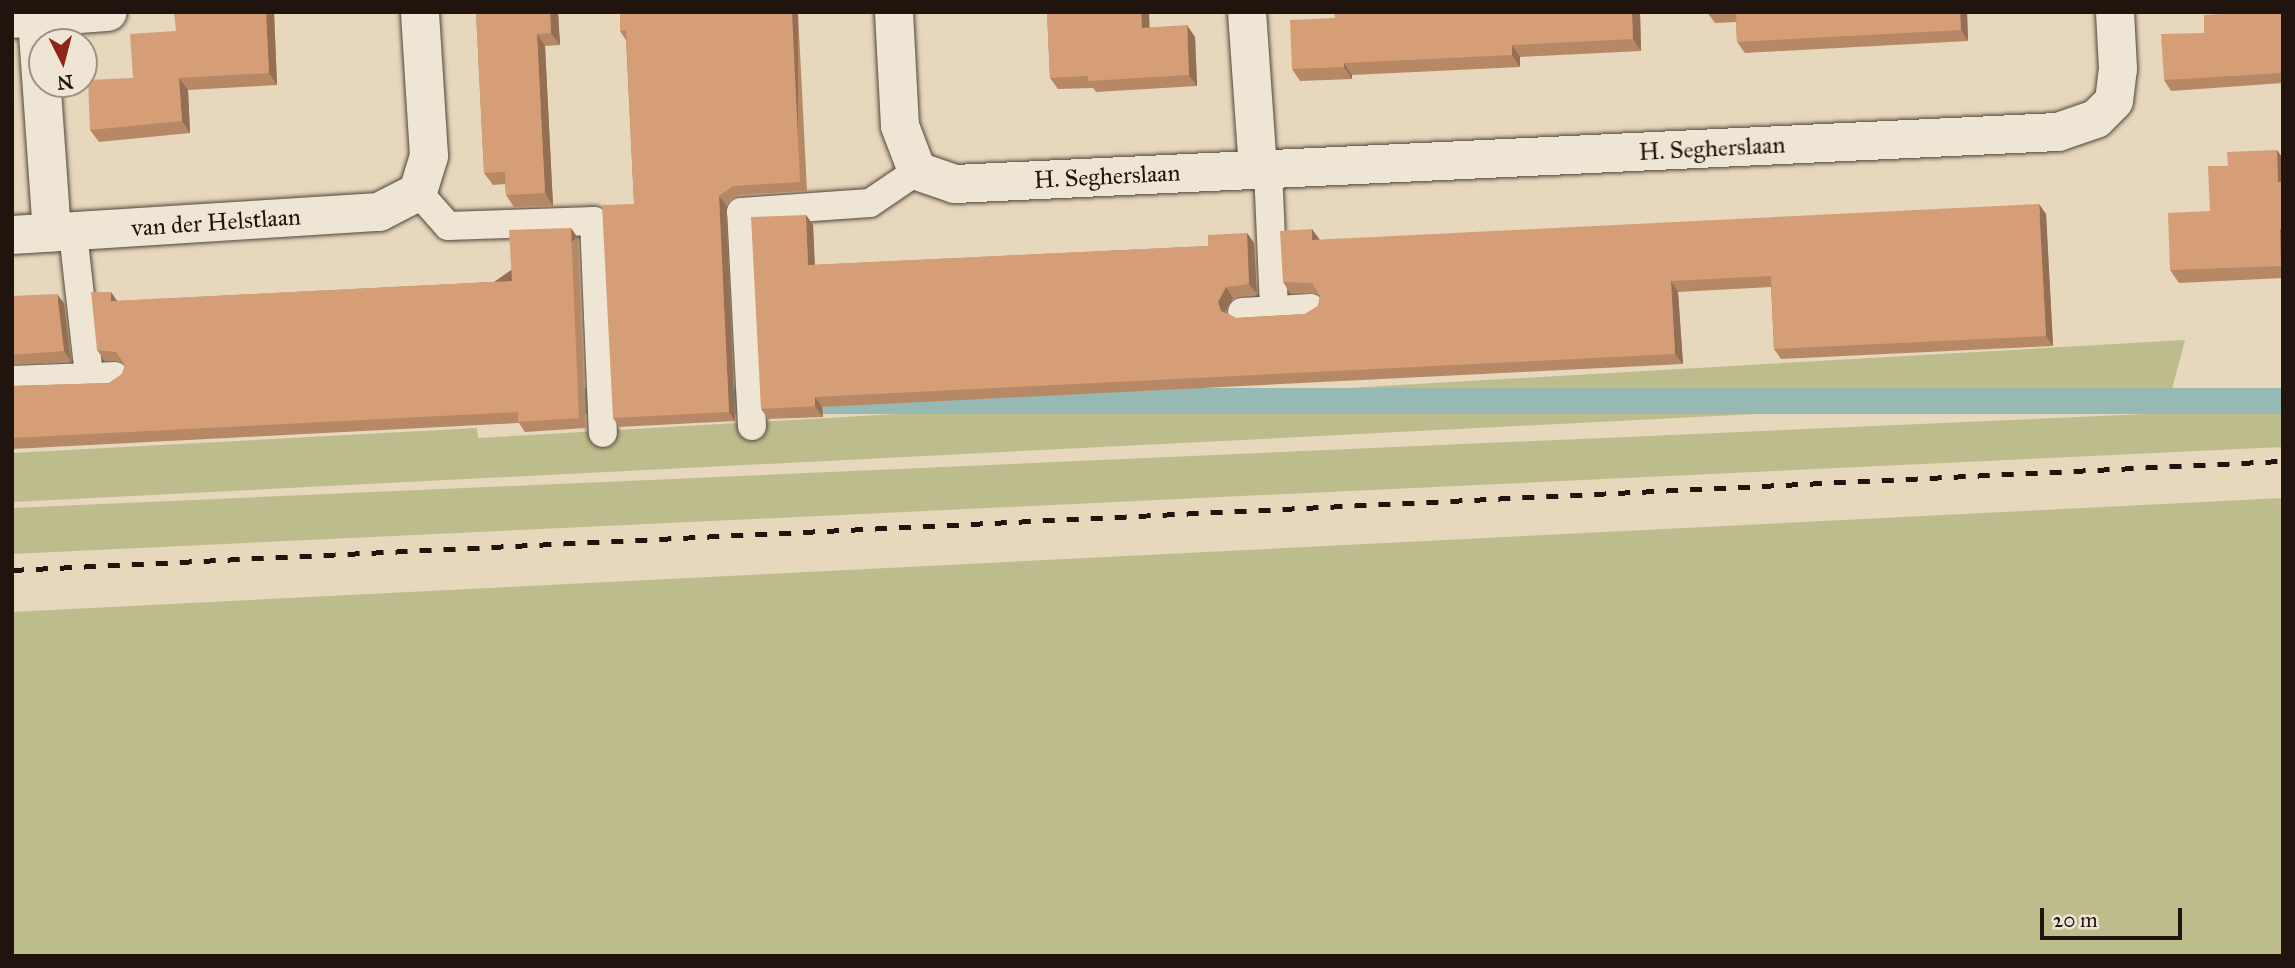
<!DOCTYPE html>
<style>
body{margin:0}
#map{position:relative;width:2295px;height:968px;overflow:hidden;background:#e6d7bd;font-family:"IM FELL Great Primer",serif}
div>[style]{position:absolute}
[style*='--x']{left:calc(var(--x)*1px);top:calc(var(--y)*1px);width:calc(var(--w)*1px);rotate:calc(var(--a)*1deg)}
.green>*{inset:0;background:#bcbc8c}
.water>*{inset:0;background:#96b9b4;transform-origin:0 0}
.roads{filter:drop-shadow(0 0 2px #52453a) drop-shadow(0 0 2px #52453a)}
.service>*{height:28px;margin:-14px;padding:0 14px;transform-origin:14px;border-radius:14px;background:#efe5d4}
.minor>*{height:38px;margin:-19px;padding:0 19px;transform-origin:19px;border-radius:19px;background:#efe5d4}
.rail>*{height:5px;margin-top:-2.5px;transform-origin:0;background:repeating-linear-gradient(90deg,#21140f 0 12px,transparent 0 24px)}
.wall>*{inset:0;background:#b78866}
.shaded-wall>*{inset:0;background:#956f53;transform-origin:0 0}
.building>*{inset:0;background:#d59e77}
span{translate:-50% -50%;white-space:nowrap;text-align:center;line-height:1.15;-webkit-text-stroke:6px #efe5d4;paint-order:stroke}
.street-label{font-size:24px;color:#21140f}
.frame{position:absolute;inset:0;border:14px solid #21140f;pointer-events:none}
.north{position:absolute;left:28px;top:28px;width:70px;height:70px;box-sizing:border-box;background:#efe5d4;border:2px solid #9d9185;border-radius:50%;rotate:174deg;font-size:19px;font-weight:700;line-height:28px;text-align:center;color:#21140f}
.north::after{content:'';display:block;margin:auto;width:24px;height:32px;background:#8f2418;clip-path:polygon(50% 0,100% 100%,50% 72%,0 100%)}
.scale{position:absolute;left:2040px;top:908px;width:142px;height:32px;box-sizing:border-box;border:4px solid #21140f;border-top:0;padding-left:9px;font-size:21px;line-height:24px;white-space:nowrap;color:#21140f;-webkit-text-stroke:5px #efe5d4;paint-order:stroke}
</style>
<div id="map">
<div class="green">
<div style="clip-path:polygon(2185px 340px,2171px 393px,12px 502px,12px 453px,477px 428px,478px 438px)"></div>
<div style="clip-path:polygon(2283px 408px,2283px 447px,2261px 448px,12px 554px,12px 508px)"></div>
<div style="clip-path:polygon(2283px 498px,2283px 956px,12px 956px,12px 612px)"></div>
</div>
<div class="water">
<div style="left:2283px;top:388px;width:26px;height:2274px;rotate:90deg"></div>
</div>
<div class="roads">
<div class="service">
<div style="--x:1268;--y:170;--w:140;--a:87.5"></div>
<div style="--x:418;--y:192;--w:45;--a:48.6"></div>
<div style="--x:448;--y:226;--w:146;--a:-2"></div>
<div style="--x:594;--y:221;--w:212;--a:87.6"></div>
<div style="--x:73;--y:233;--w:144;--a:83.6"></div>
<div style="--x:1242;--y:312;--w:69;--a:-3.3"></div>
<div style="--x:12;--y:380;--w:103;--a:-2.2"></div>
<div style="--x:752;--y:426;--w:214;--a:-92.9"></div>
<div style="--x:741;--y:212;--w:129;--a:-4"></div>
<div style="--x:870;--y:203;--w:57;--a:-34.2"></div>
</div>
<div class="minor">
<div style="--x:894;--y:12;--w:114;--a:87"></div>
<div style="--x:900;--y:126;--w:48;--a:69.3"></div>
<div style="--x:917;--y:171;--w:40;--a:18.9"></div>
<div style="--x:955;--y:184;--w:1104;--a:-2.7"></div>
<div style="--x:2058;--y:132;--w:40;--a:-18.9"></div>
<div style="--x:2096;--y:119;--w:25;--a:-45"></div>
<div style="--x:2114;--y:101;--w:32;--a:-83"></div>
<div style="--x:2118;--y:69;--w:57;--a:-93"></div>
<div style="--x:1247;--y:12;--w:158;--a:86"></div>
<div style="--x:12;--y:19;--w:96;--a:-4.2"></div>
<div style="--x:37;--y:19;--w:214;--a:86"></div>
<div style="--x:12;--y:235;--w:368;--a:-3.6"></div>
<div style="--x:379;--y:212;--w:44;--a:-27.1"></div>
<div style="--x:418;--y:192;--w:38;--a:-73"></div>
<div style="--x:429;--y:156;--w:144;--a:-93.6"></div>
</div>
</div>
<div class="rail">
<div style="--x:12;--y:570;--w:2274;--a:-2.75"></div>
</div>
<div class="wall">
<div style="clip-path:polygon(274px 12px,277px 85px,188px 90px,190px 133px,99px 142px,90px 130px,133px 78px,176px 31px)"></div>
<div style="clip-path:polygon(476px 12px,558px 12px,560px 45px,545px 46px,553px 206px,514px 207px,506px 195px,505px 184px,493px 185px,484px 173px)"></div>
<div style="clip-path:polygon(620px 12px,798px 12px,807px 191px,740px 195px,726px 205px,735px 421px,619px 427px,613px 418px,634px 204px,626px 40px,620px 31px)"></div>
<div style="clip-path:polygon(1047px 12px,1149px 12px,1149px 27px,1195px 37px,1197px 86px,1096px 92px,1093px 88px,1058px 89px,1050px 78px)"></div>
<div style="clip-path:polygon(1640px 12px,1641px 51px,1520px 57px,1520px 67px,1352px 75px,1352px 79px,1300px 81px,1292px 69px,1335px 18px)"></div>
<div style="clip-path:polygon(1707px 12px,1967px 12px,1968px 41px,1745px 53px,1737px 42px,1736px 22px,1715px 23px)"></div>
<div style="clip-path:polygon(2283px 12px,2283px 83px,2171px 91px,2164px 80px,2204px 33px)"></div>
<div style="clip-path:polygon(2277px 150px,2283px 159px,2283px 278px,2179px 283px,2170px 270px,2210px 211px)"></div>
<div style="clip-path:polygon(2046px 214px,2053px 346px,1781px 359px,1774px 349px,1771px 287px,1678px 292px,1683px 364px,822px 407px,823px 417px,768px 419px,761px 409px,806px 215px,813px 225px,815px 265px,1208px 246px,1247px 233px,1254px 243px,1257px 294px,1233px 298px,1225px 312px,1236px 318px,1305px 314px,1318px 306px,1320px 296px,1319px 294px,1290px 293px,1283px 282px,1320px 240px)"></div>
<div style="clip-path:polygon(578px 238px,586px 428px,525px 432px,519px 423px,12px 449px,12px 386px,109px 383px,122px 374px,125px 365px,123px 362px,104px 360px,97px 350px,118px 301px,512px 281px)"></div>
<div style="clip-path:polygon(12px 296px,64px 303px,71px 361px,12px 365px)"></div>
</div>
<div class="shaded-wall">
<div style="clip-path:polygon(266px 12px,274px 12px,277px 85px,269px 73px)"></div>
<div style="clip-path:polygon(550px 12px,558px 12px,560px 45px,551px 33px)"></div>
<div style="left:792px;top:12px;width:6px;height:170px"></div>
<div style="clip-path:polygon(1141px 12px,1149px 12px,1150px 39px,1142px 28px)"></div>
<div style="clip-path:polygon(1632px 12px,1640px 12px,1641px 51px,1633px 39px)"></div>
<div style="clip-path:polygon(1960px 12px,1967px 12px,1968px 41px,1961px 30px)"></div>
<div style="clip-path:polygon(1187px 25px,1195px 37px,1197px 86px,1189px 75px)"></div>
<div style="clip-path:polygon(537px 34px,545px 46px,553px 206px,545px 193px)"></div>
<div style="clip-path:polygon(1512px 45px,1520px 57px,1520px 67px,1512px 55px)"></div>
<div style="clip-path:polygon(1344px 63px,1352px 75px,1352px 79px,1344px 67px)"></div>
<div style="clip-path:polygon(179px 78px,188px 90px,190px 133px,182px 121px)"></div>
<div style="clip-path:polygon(2277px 150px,2283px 159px,2283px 188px,2278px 182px)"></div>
<div style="clip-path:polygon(719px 196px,726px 205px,735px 421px,729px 412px)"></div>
<div style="clip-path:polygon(2039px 204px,2046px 214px,2053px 346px,2046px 336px)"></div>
<div style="clip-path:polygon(806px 215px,813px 225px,815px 276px,808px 265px)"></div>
<div style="left:571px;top:228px;width:12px;height:190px;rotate:55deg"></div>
<div style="clip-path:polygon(1312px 229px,1320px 240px,1312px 240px)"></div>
<div style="clip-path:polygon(2280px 229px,2283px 233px,2283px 268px,2281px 266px)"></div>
<div style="clip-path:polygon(1247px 233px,1254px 243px,1257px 294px,1249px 284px)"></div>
<div style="clip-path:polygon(1671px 281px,1678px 292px,1683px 364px,1675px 354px)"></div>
<div style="clip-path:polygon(1226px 287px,1233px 298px,1225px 312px,1229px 322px,1221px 311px,1218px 302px)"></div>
<div style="clip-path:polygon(111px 292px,118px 302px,111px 301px)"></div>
<div style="clip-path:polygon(57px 294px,64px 303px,71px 361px,64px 351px)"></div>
<div style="clip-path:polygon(815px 397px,822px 407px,823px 417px,815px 406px)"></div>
</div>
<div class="building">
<div style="clip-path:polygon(174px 12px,266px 12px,269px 73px,179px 78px,182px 121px,90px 130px,88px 80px,133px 78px,130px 34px,176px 31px)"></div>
<div style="clip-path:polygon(476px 12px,550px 12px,551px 33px,537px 34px,545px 193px,506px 195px,505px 172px,484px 173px)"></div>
<div style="clip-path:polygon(620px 12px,792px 12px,800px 182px,733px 186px,719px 196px,729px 412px,613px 418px,602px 205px,634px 204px,626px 30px,620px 31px)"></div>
<div style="clip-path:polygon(1047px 12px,1141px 12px,1142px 28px,1187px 25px,1189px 75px,1088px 81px,1088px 76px,1050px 78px)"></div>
<div style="clip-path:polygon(1334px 12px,1632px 12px,1633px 39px,1512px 45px,1512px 55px,1344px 63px,1344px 67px,1292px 69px,1290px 20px,1335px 18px)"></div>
<div style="clip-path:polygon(1736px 12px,1960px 12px,1961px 30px,1737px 42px)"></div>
<div style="clip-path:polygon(2252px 12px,2283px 12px,2283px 73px,2164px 80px,2161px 34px,2204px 33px,2204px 15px)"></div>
<div style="clip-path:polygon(2277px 150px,2278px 182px,2283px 182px,2283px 229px,2280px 229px,2281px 266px,2170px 270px,2168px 213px,2210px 211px,2208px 166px,2228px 166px,2227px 152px)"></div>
<div style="clip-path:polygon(2039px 204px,2046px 336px,1774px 349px,1771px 276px,1671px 281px,1675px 354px,815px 397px,815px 406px,761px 409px,751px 217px,806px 215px,808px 265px,1208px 246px,1208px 235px,1247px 233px,1249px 284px,1226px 287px,1218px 302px,1221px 311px,1236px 318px,1305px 314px,1318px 306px,1320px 296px,1312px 283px,1283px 282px,1280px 231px,1312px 229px,1312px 240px)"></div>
<div style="clip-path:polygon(571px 228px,579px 418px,518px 422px,518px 412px,12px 438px,12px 386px,109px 383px,122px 374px,125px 365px,116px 352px,97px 350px,91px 292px,111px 292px,111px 301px,512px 281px,509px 230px)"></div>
<div style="clip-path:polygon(57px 294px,64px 351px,12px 355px,12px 296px)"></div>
</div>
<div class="street-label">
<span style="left:1712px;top:149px;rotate:-3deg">H. Segherslaan</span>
<span style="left:1107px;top:177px;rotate:-3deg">H. Segherslaan</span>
<span style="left:216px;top:223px;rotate:-4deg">van der Helstlaan</span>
</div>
<div class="frame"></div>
<div class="north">N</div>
<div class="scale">20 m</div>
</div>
